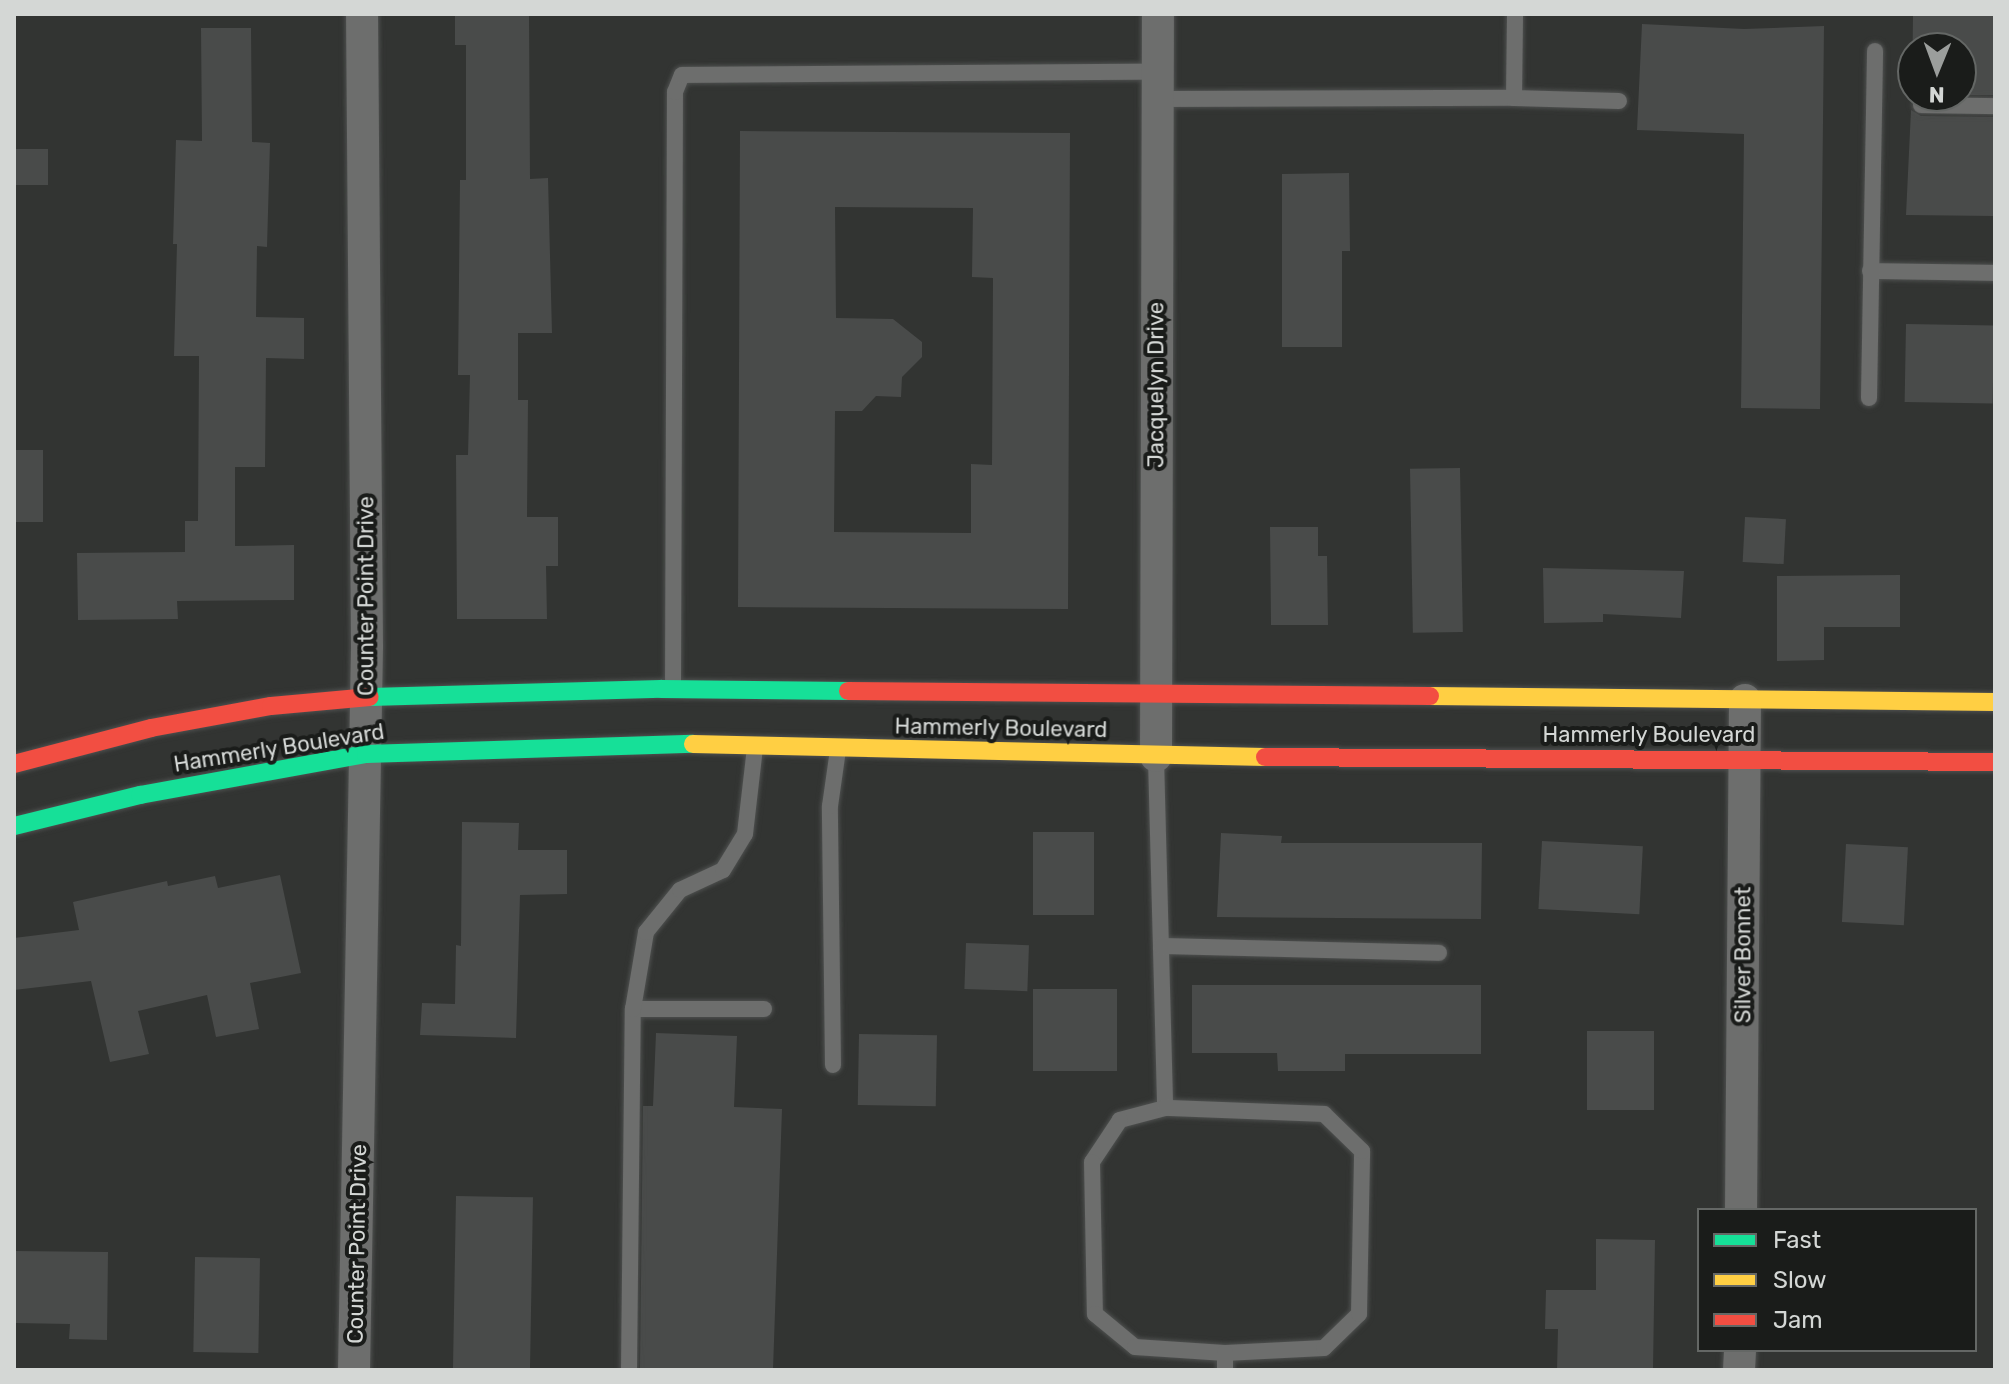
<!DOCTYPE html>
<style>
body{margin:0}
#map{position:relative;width:2009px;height:1384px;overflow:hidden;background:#323432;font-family:Rubik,sans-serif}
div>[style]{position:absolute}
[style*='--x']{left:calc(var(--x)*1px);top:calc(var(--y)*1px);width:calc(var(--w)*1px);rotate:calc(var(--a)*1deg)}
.building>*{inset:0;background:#494b4a;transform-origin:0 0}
.roads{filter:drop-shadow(0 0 2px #4e504f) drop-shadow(0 0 2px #4e504f)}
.lane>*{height:16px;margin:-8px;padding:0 8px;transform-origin:8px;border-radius:8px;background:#6d6e6d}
.street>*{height:32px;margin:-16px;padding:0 16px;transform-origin:16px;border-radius:16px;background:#6d6e6d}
.fast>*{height:18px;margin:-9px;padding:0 9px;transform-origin:9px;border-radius:9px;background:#16e098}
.slow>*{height:18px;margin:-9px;padding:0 9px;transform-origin:9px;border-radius:9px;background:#ffcf43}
.jam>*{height:18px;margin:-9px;padding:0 9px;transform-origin:9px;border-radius:9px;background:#f24e42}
span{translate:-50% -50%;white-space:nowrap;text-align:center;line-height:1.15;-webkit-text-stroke:8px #1a1c1a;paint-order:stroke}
.street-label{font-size:22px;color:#d4d7d5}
.frame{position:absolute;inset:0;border:16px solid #d4d7d5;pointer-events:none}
.legend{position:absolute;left:1697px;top:1208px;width:280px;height:144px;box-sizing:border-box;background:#1a1c1a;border:2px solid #646765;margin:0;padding:10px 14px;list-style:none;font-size:24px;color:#d4d7d5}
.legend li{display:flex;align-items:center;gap:16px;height:40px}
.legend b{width:40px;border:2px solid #646765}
.north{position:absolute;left:1897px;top:32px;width:80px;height:80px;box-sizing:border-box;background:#1a1c1a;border:2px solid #646765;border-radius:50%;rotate:181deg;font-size:22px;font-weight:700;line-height:32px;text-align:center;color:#d4d7d5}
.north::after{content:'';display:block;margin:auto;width:28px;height:36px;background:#9b9e9c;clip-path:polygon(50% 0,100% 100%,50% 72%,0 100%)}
</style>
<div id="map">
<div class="building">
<div style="clip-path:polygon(455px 14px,529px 14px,530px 179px,548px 178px,552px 333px,518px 333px,518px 400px,528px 400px,527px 517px,558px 517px,558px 566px,546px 566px,547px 619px,457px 619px,456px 455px,468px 455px,470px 375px,458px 375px,460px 180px,466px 180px,466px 45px,455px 45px)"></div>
<div style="clip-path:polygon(1913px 14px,1995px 14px,1995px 95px,1961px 95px,1961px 48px,1913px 48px,1915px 96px,1912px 100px)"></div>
<div style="clip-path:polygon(1642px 24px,1744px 29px,1824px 26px,1820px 409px,1741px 408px,1744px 134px,1637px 130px)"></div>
<div style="clip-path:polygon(201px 28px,251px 28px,252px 142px,270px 143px,267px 247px,257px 246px,256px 317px,304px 318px,304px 359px,266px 358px,265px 467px,235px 467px,235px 546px,294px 545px,294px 600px,177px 601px,178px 619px,78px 620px,77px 553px,185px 552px,185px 521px,198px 521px,199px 356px,174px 356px,177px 244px,173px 244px,176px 140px,202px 141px)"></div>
<div style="clip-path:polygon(1911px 110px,1921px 116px,1995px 117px,1994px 216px,1906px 215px)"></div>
<div style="clip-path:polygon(evenodd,740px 131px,1070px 133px,1068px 609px,738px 607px,740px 131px,835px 207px,973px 208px,972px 277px,993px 278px,992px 465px,971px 464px,971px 533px,834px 532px,835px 411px,862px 411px,876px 396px,901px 397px,902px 377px,922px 357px,922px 342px,893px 319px,836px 318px,835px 207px)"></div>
<div style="left:14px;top:149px;width:34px;height:36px"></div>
<div style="clip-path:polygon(1349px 173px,1350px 251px,1342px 251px,1342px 347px,1282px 347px,1282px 174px)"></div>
<div style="left:1906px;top:324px;width:88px;height:78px;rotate:1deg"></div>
<div style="left:14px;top:450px;width:29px;height:72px"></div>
<div style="left:1460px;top:468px;width:164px;height:50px;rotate:89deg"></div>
<div style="left:1745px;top:517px;width:41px;height:45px;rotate:3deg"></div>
<div style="clip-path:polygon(1270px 527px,1318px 527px,1318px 556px,1327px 556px,1328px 625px,1271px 625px)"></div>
<div style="clip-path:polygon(1543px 568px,1684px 571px,1681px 618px,1603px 614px,1603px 622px,1544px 623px)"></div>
<div style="clip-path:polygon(1900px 575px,1900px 627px,1824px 627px,1824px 660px,1777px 661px,1777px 576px)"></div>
<div style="clip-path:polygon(462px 822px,519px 823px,518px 850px,567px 850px,567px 894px,520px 895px,516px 1038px,420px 1035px,422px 1003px,455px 1004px,456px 945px,461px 946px)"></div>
<div style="left:1033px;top:832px;width:61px;height:83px"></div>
<div style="clip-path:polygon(1221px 833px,1282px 836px,1281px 843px,1482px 843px,1481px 919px,1217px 917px)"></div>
<div style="left:1542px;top:841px;width:101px;height:68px;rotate:3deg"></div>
<div style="left:1846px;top:844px;width:62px;height:78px;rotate:3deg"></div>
<div style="clip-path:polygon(280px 875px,301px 973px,250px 983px,259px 1029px,216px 1037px,207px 995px,138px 1011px,149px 1054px,110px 1062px,91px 981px,14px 990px,14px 938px,79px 930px,73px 902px,167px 881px,168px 886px,215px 876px,218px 888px)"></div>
<div style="left:966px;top:943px;width:63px;height:46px;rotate:2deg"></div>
<div style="clip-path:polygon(1192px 985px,1481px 985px,1481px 1054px,1345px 1054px,1345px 1071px,1278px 1071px,1277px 1053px,1192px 1053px)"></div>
<div style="left:1033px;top:989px;width:84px;height:82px"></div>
<div style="left:1587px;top:1031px;width:67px;height:79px"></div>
<div style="clip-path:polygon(656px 1033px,737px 1036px,734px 1107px,782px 1109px,773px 1370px,640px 1370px,643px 1106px,653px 1106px)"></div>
<div style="left:859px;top:1034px;width:78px;height:71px;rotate:1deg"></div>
<div style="left:456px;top:1196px;width:77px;height:174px;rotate:1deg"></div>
<div style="clip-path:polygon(1596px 1239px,1655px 1240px,1653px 1370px,1557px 1370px,1558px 1329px,1545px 1329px,1546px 1290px,1596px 1290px)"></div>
<div style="clip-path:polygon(14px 1251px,108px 1252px,107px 1340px,69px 1339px,70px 1324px,14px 1323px)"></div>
<div style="left:195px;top:1257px;width:65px;height:95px;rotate:1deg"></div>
</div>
<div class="roads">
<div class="lane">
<div style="--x:1514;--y:98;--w:105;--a:1.6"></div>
<div style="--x:1158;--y:99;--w:356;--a:-0.2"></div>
<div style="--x:1514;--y:98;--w:84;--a:-89.3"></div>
<div style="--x:1921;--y:105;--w:74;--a:0.8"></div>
<div style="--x:1870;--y:271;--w:125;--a:0.9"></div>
<div style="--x:1869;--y:398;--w:347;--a:-89"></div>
<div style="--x:673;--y:688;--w:596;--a:-89.81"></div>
<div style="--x:675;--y:92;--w:18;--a:-68"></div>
<div style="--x:682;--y:75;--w:476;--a:-0.4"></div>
<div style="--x:1156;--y:758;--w:350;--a:88.5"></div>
<div style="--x:1165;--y:1108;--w:47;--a:165.1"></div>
<div style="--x:1120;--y:1120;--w:50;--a:123.7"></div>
<div style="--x:1092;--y:1162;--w:152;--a:88.9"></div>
<div style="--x:1095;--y:1314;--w:52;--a:39.5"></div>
<div style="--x:1135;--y:1347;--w:90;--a:3.8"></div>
<div style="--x:1225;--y:1353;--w:99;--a:-2.9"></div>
<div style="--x:1324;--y:1348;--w:49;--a:-44.2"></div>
<div style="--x:1359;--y:1314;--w:163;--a:-88.9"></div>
<div style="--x:1362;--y:1151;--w:53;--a:-135.8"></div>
<div style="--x:1324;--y:1114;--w:159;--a:-177.8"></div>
<div style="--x:1161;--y:946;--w:278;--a:1.4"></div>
<div style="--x:633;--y:1009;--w:131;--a:0"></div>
<div style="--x:833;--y:1065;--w:259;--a:-90.7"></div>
<div style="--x:830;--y:806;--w:57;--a:-81.9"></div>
<div style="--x:1225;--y:1353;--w:17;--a:90"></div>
<div style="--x:629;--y:1370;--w:361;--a:-89.4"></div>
<div style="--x:633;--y:1009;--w:78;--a:-80.4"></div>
<div style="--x:646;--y:932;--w:54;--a:-51"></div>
<div style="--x:680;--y:890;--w:47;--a:-24.9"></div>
<div style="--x:723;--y:870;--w:42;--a:-58.6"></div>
<div style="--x:745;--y:834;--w:88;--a:-83.4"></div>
</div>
<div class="street">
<div style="--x:1156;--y:756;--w:742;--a:-89.85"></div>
<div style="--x:1741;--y:1210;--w:510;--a:-89.55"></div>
<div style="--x:354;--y:1370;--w:724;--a:-88.97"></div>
<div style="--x:367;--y:646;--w:632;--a:-90.45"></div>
<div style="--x:1739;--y:1370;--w:20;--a:-87"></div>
</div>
<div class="fast">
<div style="--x:370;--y:697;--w:291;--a:-1.6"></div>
<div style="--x:661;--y:689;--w:187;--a:0.6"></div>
<div style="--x:14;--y:826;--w:130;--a:-13.8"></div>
<div style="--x:140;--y:795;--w:230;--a:-10.3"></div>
<div style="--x:366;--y:754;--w:327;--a:-1.8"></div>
</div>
<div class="slow">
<div style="--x:1430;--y:696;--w:565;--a:0.61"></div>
<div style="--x:693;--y:744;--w:572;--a:1.3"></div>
</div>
<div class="jam">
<div style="--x:848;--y:691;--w:582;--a:0.49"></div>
<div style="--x:1265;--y:757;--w:730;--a:0.39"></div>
<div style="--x:14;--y:764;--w:142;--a:-14.7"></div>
<div style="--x:151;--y:728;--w:122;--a:-10.4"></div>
<div style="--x:271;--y:706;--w:99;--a:-5.2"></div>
</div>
</div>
<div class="street-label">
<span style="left:1156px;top:385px;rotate:-90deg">Jacquelyn Drive</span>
<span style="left:366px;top:596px;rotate:-90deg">Counter Point Drive</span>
<span style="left:1001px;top:728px;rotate:1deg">Hammerly Boulevard</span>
<span style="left:1649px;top:735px">Hammerly Boulevard</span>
<span style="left:279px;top:748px;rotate:-9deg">Hammerly Boulevard</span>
<span style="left:1743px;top:955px;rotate:-90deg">Silver Bonnet</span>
<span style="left:357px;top:1244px;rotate:-89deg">Counter Point Drive</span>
</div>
<div class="frame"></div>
<ul class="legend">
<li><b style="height:10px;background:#16e098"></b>Fast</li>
<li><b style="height:10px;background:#ffcf43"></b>Slow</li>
<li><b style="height:10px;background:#f24e42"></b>Jam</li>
</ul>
<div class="north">N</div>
</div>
